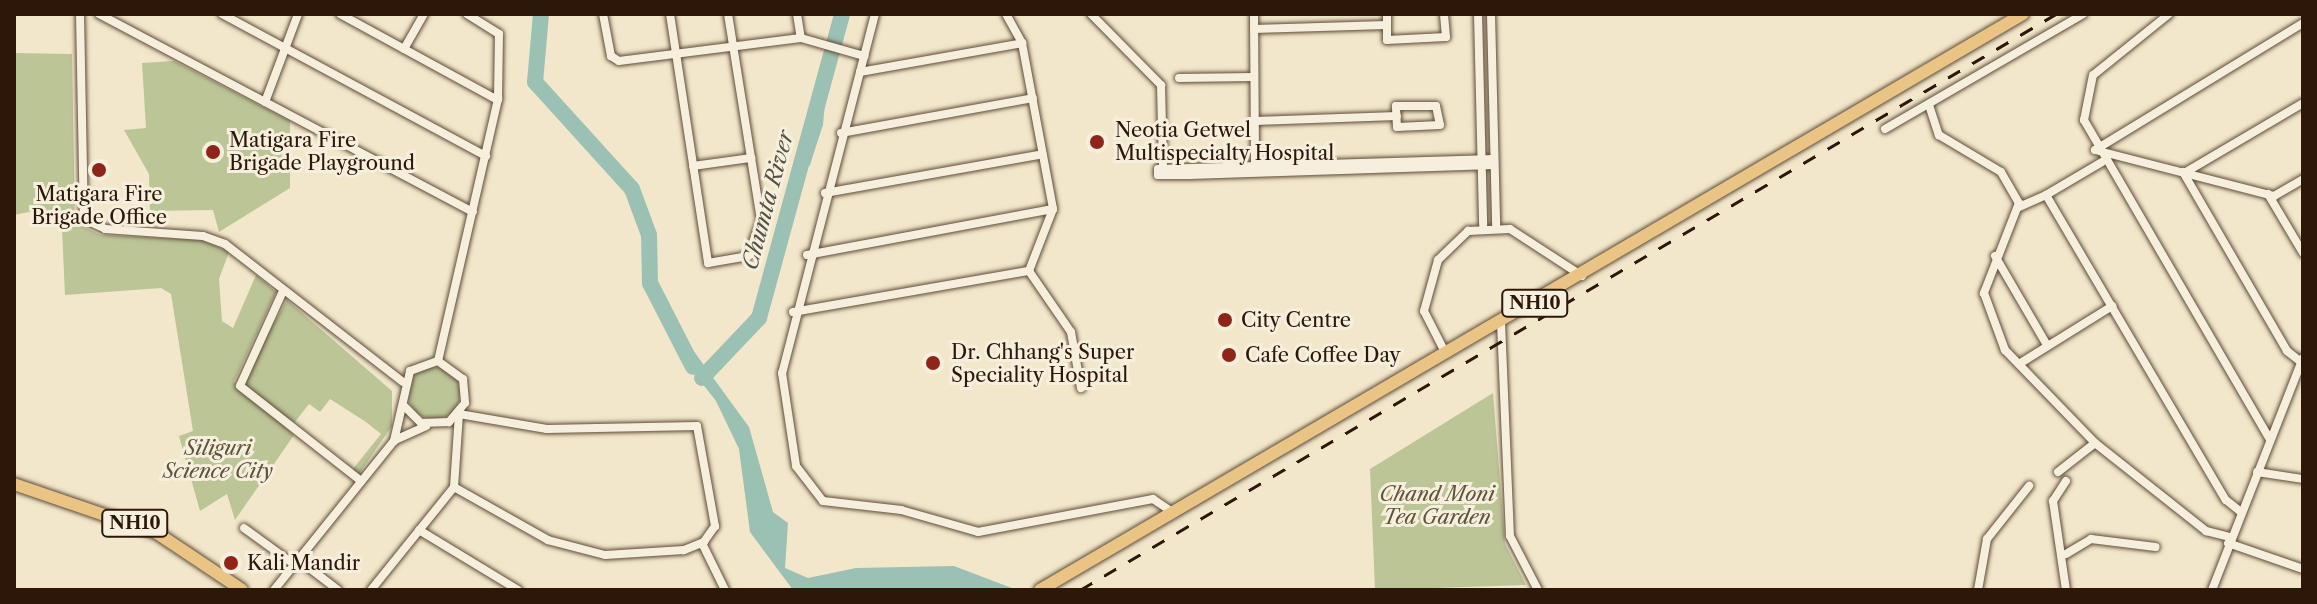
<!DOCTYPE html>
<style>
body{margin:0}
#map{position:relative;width:2317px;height:604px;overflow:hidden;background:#f2e7ca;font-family:"Libre Caslon Text",serif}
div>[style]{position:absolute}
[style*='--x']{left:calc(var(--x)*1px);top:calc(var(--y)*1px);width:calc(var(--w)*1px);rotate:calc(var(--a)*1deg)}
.green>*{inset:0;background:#bcc596}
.round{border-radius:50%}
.water>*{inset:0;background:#9bc0b4}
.stream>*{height:3px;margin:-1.5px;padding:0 1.5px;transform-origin:1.5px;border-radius:1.5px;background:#9bc0b4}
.river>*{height:16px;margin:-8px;padding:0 8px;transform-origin:8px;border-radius:8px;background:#9bc0b4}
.roads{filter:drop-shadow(0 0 2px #5e4b38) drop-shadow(0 0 2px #5e4b38)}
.minor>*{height:8px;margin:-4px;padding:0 4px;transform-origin:4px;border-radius:4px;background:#f7efdd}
.highway>*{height:12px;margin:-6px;padding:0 6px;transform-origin:6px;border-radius:6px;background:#e9c485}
.rail>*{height:3px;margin-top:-1.5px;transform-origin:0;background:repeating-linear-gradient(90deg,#2c1708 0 14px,transparent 0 28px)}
.dots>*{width:22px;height:22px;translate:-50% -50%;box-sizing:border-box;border:4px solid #f7efdd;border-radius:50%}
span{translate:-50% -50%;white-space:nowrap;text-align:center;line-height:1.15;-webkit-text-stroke:6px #f7efdd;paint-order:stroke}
.shield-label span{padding:2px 6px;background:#f7efdd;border:2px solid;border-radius:6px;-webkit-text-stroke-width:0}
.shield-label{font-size:18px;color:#2c1708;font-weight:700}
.poi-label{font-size:20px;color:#2c1708}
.left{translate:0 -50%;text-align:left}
.park-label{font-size:20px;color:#5e543a;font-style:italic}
.water-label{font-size:22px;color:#535244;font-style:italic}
.frame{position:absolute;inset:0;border:16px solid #2c1708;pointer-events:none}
</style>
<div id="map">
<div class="green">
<div style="clip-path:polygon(14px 53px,72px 54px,75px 223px,101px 235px,203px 240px,229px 252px,219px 279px,222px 321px,233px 328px,256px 275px,276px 292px,234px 382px,294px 435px,235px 520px,227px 494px,200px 511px,179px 436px,193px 431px,171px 294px,161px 288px,65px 295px,62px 229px,44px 209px,14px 215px)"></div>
<div style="clip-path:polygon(174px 61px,290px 121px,290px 188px,219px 232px,213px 210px,150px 211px,149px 174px,124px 130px,146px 128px,142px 63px)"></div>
<div style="clip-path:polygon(287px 300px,392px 391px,392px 426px,359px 474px,352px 470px,381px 434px,366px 422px,330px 399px,320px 412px,309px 404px,294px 423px,245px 387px,243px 378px)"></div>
<div class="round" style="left:408px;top:367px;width:52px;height:52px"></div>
<div style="clip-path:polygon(1493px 393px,1505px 544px,1526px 585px,1375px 590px,1370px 469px)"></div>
</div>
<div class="water">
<div style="clip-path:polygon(690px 346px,749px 427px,773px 512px,788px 523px,785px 568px,808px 578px,856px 568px,954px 566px,1017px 590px,793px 590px,750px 532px,739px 449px,716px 401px,677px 351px)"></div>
</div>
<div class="stream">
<div style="--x:797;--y:172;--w:14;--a:-36"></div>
<div style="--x:808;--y:164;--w:42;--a:-72"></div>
<div style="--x:821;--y:124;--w:54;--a:-84.7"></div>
</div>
<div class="river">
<div style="--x:541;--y:14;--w:68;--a:95"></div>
<div style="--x:535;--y:82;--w:144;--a:47.8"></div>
<div style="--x:632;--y:189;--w:49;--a:69.7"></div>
<div style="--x:649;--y:235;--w:48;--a:88.8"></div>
<div style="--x:650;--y:283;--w:94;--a:62.9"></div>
<div style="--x:702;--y:378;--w:83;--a:-46.5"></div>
<div style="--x:759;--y:318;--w:315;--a:-74.7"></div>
</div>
<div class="roads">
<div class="minor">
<div style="--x:80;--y:14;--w:205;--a:88.9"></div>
<div style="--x:84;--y:219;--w:23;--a:25"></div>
<div style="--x:105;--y:229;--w:98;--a:4.1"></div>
<div style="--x:203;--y:236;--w:23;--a:20"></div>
<div style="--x:225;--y:244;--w:225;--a:37.8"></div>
<div style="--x:99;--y:14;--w:423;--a:27.9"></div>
<div style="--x:222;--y:14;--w:300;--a:28.3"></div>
<div style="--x:340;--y:14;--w:180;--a:28.6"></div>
<div style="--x:603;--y:14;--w:43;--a:79.2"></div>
<div style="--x:611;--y:56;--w:9;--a:32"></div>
<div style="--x:619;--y:61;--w:183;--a:-7.2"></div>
<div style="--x:801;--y:38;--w:66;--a:15.9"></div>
<div style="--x:670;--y:14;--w:252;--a:81.3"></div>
<div style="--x:708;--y:263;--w:41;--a:-9.9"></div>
<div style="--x:748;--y:256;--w:38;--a:-70"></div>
<div style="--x:761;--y:220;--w:209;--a:-99.1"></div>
<div style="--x:797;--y:14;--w:24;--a:81"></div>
<div style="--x:875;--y:14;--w:371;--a:104.5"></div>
<div style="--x:782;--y:373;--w:94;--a:81.4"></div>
<div style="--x:796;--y:466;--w:44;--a:52.4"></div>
<div style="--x:823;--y:501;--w:79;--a:6.6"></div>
<div style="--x:901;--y:510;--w:80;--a:15.9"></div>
<div style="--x:978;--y:532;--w:178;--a:-10.7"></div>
<div style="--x:1153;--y:499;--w:25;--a:34"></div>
<div style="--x:1006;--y:14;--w:33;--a:61"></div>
<div style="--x:1022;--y:43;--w:169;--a:79.4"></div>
<div style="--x:1053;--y:209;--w:66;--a:111.2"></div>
<div style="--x:1091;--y:14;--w:100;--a:45.4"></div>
<div style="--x:1161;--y:85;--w:84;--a:88.6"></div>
<div style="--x:1254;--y:14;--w:155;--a:89.6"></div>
<div style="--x:1387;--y:14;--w:26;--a:90"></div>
<div style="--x:1387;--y:40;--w:59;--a:-2.9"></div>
<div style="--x:1446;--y:37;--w:23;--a:-95"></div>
<div style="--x:1478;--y:14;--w:211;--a:88.6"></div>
<div style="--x:1491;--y:14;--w:211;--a:88.6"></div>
<div style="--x:2169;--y:14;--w:97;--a:141.2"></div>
<div style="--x:2093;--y:75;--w:46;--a:101.3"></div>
<div style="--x:2084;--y:120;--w:370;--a:59.8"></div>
<div style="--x:1254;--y:29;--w:132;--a:-1.7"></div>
<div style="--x:404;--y:49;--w:40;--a:-60.3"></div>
<div style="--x:860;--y:72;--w:165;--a:-10.1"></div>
<div style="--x:1179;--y:78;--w:75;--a:-0.8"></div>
<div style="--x:265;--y:102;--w:94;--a:-69.4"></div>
<div style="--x:1929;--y:105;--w:32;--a:72"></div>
<div style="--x:1939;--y:135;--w:72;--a:30.8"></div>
<div style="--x:2001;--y:172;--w:36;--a:60"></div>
<div style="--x:2019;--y:203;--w:97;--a:111.3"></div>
<div style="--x:1984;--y:293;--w:61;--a:69.8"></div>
<div style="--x:2005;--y:350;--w:129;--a:45.9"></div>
<div style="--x:2095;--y:443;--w:142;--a:38.4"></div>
<div style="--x:2206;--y:531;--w:25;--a:14"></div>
<div style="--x:1396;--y:106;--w:40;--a:0"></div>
<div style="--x:1436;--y:106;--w:19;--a:78"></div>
<div style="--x:1440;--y:125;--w:43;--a:177.3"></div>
<div style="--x:1397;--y:127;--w:21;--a:-93"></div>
<div style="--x:1255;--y:121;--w:142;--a:-2"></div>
<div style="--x:1885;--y:129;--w:229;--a:-30.1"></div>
<div style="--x:841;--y:133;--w:195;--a:-10.3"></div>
<div style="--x:2095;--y:150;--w:244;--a:-31.4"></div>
<div style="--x:2095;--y:150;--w:185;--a:14.4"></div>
<div style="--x:2274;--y:196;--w:34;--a:-30"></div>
<div style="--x:1494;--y:159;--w:336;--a:178.3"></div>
<div style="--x:1158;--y:169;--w:6;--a:90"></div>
<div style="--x:1158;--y:175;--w:31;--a:0"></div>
<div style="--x:1189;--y:175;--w:305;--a:-1.9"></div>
<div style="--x:2102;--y:162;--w:65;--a:149.5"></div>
<div style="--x:2046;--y:195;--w:354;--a:59.5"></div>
<div style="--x:2226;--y:500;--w:19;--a:39"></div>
<div style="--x:693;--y:166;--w:59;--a:-7.9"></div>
<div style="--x:2183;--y:172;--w:207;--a:59.8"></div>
<div style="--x:2287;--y:351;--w:18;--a:38"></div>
<div style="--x:2186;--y:172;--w:136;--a:-30.5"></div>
<div style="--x:825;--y:193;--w:221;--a:-10.1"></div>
<div style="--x:2268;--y:194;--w:69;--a:59.3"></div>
<div style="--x:2019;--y:207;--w:30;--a:-24"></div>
<div style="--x:807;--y:255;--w:250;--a:-10.6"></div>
<div style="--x:1995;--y:256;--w:103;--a:59.7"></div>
<div style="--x:1029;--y:271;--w:74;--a:55.5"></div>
<div style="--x:1071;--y:332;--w:57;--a:79.9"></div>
<div style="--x:283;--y:291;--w:104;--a:114.4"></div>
<div style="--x:240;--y:386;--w:154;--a:38.1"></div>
<div style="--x:793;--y:312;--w:240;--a:-9.9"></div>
<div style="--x:1501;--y:322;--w:214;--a:87.6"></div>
<div style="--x:1510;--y:536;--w:61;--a:62.6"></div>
<div style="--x:1446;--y:354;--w:48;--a:-117.1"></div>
<div style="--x:1424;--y:311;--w:53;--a:-74.6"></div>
<div style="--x:1438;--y:260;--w:42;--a:-44"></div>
<div style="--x:1468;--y:231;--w:42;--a:-2.7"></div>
<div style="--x:1510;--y:229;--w:86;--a:33.1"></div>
<div style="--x:438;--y:361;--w:270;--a:-77.1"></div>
<div style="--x:498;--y:98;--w:64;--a:-89.1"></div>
<div style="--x:499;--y:34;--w:38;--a:-148"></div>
<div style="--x:2019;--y:364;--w:110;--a:-31.9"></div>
<div style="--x:395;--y:440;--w:34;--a:-24"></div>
<div style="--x:2058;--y:472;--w:47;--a:-38.1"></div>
<div style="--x:2257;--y:472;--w:47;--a:8.7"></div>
<div style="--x:2066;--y:481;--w:24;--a:123"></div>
<div style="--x:2053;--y:501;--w:90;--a:81.7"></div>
<div style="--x:244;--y:528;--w:63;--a:36"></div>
<div style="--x:419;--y:530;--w:116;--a:31.2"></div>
<div style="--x:702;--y:543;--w:52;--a:63.9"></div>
<div style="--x:2228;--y:543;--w:79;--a:19.1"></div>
<div style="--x:2066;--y:554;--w:29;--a:-31"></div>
<div style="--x:2091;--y:539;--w:65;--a:7"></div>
<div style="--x:299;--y:560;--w:49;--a:37.6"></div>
<div style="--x:274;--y:590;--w:191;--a:-51.2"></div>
<div style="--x:394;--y:441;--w:72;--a:-77.1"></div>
<div style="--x:410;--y:371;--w:30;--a:-20"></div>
<div style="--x:438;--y:361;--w:31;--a:36"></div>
<div style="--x:463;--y:379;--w:24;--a:85"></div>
<div style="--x:465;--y:403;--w:25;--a:130"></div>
<div style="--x:449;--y:422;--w:28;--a:178"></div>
<div style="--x:421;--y:423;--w:24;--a:-135"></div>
<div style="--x:371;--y:590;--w:132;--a:-51.1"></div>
<div style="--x:454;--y:487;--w:73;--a:-86.1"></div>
<div style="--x:459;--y:414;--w:89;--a:9.7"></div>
<div style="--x:547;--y:429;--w:150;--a:-1.1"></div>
<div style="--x:697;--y:426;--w:102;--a:79.8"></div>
<div style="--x:715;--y:526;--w:19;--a:125"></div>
<div style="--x:704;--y:542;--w:22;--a:158"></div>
<div style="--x:684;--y:550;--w:79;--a:176.4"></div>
<div style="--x:605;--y:555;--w:59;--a:-165.3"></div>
<div style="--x:548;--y:540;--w:108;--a:-150.6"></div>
<div style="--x:1978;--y:590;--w:52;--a:-80"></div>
<div style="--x:1987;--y:539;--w:68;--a:-51.6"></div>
<div style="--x:2212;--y:590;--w:249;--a:-68.6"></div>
</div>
<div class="highway">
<div style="--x:14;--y:484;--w:151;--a:18.9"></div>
<div style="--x:157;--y:533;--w:102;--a:33.8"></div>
<div style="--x:1040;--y:590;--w:1139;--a:-30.37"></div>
</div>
</div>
<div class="rail">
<div style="--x:1080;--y:590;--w:1133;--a:-30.55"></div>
</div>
<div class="dots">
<div style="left:1097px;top:142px;background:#8f2418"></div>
<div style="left:213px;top:152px;background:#8f2418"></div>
<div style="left:99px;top:170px;background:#8f2418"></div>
<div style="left:1225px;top:320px;background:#8f2418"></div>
<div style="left:1229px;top:355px;background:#8f2418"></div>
<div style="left:933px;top:363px;background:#8f2418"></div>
<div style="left:231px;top:563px;background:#8f2418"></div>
</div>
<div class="shield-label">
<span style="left:1535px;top:303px">NH10</span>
<span style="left:135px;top:523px">NH10</span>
</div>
<div class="poi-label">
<span class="left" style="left:1115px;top:142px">Neotia Getwel<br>Multispecialty Hospital</span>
<span class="left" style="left:229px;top:152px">Matigara Fire<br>Brigade Playground</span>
<span style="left:99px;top:206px">Matigara Fire<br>Brigade Office</span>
<span class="left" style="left:1241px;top:320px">City Centre</span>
<span class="left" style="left:951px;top:364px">Dr. Chhang's Super<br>Speciality Hospital</span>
<span class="left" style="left:1245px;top:355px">Cafe Coffee Day</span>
<span class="left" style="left:247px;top:563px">Kali Mandir</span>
</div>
<div class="park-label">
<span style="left:218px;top:460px">Siliguri<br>Science City</span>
<span style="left:1437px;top:506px">Chand Moni<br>Tea Garden</span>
</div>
<div class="water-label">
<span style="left:768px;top:200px;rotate:-75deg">Chumta River</span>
</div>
<div class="frame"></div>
</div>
